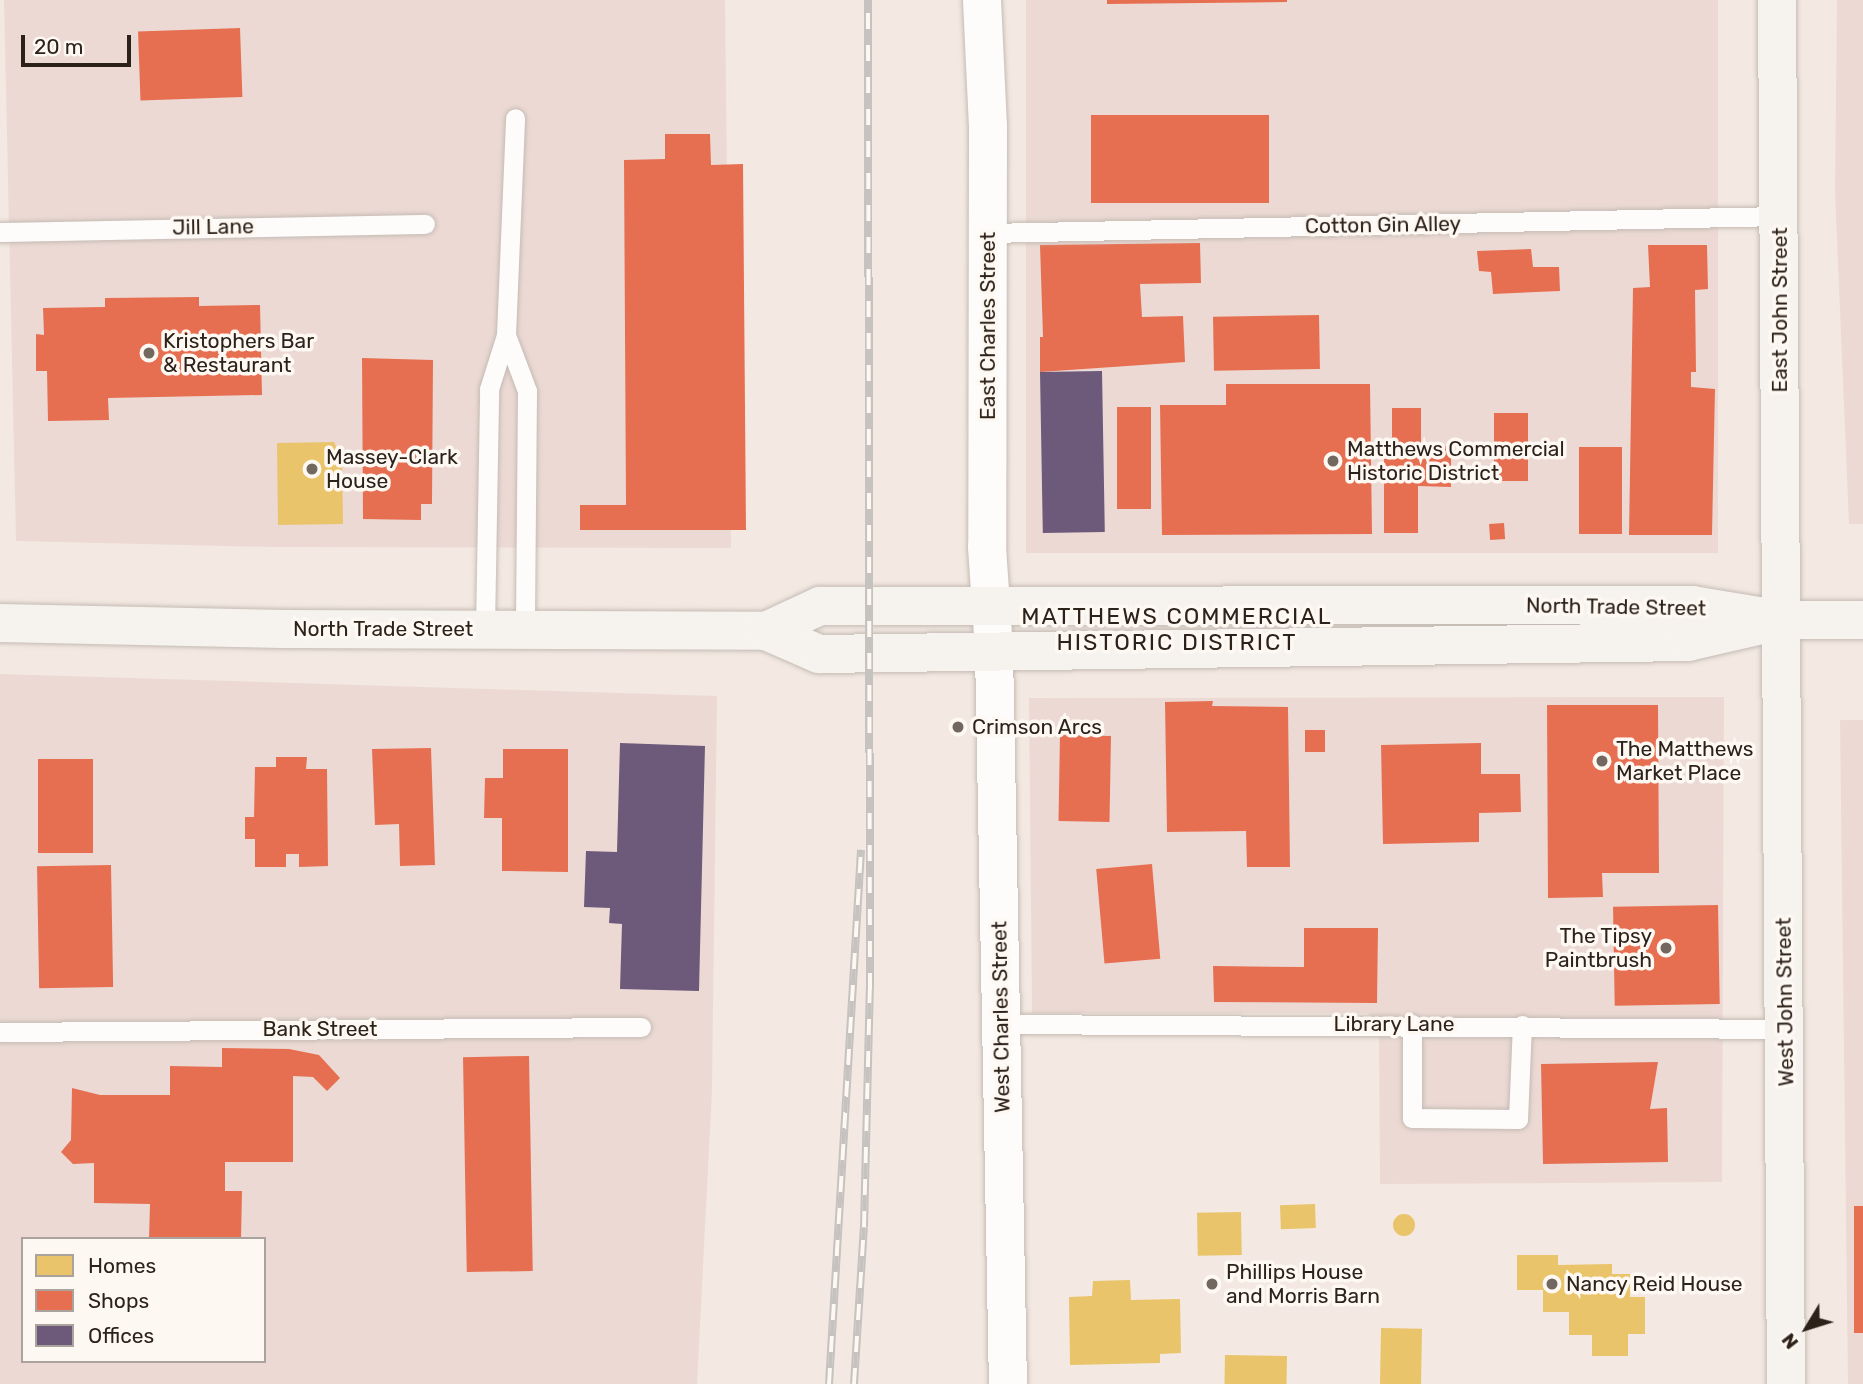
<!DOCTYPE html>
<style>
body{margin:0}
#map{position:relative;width:1863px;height:1384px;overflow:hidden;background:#f3e9e2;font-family:Rubik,sans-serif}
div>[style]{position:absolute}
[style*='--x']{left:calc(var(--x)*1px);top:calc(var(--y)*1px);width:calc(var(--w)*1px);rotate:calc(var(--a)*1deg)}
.commercial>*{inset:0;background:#ecd9d4;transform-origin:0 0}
.homes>*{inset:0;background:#e9c46a;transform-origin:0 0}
.round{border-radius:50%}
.shops>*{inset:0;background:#e76f51;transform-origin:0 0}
.offices>*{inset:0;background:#6d597a;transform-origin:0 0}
.roads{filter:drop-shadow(0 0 2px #c4bbb4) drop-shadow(0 0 2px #c4bbb4)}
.service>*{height:19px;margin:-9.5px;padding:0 9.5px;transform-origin:9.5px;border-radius:9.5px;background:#fdfcfb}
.minor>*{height:38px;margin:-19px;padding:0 19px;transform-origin:19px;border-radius:19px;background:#fdfcfb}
.tertiary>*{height:38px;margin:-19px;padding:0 19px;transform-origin:19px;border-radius:19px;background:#fdfcfb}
.secondary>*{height:38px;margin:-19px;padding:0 19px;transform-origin:19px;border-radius:19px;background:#f6f3ef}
.rail>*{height:8px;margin-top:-4px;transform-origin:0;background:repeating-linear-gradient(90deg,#fef8f3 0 16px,#c5c2c0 0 32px);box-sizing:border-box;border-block:2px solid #c5c2c0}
.dots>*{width:19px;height:19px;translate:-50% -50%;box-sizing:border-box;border:4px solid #fef8f3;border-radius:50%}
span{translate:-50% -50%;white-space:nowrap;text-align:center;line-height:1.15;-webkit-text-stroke:7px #fef8f3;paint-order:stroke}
.street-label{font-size:21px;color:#2d221a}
.poi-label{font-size:21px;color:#2d221a}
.left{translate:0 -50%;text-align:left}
.right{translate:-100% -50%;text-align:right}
.neighbourhood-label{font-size:23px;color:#2d221a;letter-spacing:2px}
.legend{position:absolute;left:21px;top:1237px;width:245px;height:126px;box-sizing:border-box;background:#fef8f3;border:2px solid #aaa29c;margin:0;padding:9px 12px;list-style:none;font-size:21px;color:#2d221a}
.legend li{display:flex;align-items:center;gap:14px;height:35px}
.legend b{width:35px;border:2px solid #aaa29c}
.north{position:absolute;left:1772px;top:1293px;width:70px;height:70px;-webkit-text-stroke:5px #fef8f3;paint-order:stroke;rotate:232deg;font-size:19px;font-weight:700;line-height:28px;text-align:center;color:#2d221a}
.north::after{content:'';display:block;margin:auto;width:24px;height:32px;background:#2d221a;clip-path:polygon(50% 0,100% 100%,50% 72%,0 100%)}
.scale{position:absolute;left:21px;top:35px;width:110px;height:32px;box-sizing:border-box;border:4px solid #2d221a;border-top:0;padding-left:9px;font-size:21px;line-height:24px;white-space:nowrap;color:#2d221a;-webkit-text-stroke:5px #fef8f3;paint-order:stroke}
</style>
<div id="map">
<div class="commercial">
<div style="clip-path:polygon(4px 0,725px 0,731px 548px,272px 547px,16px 541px)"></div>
<div style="left:1026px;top:0;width:692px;height:553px"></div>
<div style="clip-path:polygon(1837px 0,1863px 0,1863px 524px,1849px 524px,1835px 192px)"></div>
<div style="clip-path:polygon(evenodd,0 674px,717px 696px,712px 1090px,697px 1384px,0 1384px,0 674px,23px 1239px,264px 1239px,264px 1361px,23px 1361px,23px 1239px)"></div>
<div style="clip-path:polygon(1724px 697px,1722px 1182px,1380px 1184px,1379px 1037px,1368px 1013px,1032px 1013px,1029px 698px)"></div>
<div style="clip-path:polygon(1840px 720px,1863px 720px,1863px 1384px,1848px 1384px)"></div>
</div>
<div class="homes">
<div style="clip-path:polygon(334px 442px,342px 460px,343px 524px,278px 525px,277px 443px)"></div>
<div style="left:1315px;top:1204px;width:24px;height:35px;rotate:88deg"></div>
<div style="left:1241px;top:1212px;width:43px;height:44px;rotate:89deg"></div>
<div class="round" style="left:1393px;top:1214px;width:22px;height:22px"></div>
<div style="clip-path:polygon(1517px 1255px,1558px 1255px,1558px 1265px,1612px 1264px,1612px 1274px,1630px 1274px,1630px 1297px,1645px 1297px,1645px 1334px,1628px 1334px,1628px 1356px,1592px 1356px,1592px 1335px,1569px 1335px,1569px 1312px,1543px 1312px,1543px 1290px,1517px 1290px)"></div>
<div style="clip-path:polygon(1130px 1280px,1131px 1300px,1180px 1299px,1181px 1353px,1160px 1354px,1160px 1363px,1070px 1365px,1069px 1297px,1092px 1296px,1093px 1281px)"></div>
<div style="left:1381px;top:1328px;width:41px;height:56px;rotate:1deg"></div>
<div style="left:1225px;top:1355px;width:62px;height:29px;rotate:1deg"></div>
</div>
<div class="shops">
<div style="clip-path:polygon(1107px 0,1287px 0,1287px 2px,1107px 4px)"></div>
<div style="left:240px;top:28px;width:69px;height:102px;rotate:88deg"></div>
<div style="left:1091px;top:115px;width:178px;height:88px"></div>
<div style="clip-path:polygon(665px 134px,710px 134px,711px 165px,743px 164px,746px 530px,580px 530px,580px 505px,626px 505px,624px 160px,665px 159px)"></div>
<div style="clip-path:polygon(1200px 243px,1201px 283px,1140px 284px,1142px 317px,1183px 316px,1185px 362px,1040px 372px,1040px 337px,1043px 337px,1040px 245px)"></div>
<div style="clip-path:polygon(1648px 245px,1707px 245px,1708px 289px,1695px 290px,1696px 372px,1691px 372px,1691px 387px,1715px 389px,1712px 535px,1629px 535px,1633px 288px,1650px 287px)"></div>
<div style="clip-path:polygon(1531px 249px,1533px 267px,1559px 267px,1560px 291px,1493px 294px,1491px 272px,1479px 271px,1477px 251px)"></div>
<div style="clip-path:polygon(199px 297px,199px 306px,260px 305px,262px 395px,108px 398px,109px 420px,48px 421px,47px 371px,36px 371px,36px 334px,44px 335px,43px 308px,105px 307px,105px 298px)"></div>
<div style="left:1319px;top:315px;width:54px;height:106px;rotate:89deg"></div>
<div style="clip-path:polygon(362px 358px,433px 360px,432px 504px,421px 504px,421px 520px,363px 519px)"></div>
<div style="clip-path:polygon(1226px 384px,1370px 384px,1372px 534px,1162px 535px,1160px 405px,1226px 405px)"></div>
<div style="left:1117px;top:407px;width:34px;height:102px"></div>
<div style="clip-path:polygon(1392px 408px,1421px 408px,1421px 446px,1451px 446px,1451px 487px,1418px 486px,1418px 533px,1384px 533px,1384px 446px,1392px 446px)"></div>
<div style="left:1494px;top:413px;width:34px;height:68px"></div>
<div style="left:1579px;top:447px;width:43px;height:87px"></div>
<div style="left:1504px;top:523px;width:16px;height:15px;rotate:86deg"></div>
<div style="clip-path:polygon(1213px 701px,1212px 706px,1288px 707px,1290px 867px,1247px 867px,1246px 831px,1167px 832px,1165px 702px)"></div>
<div style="clip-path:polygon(1547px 705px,1658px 705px,1659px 873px,1602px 873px,1603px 897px,1548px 898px)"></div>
<div style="left:1305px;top:730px;width:20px;height:22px"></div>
<div style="left:1060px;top:735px;width:51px;height:86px;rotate:1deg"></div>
<div style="clip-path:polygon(1481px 743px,1481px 774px,1520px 774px,1521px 812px,1479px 813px,1479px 842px,1383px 844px,1381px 745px)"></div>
<div style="clip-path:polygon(431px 748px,435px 865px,400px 866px,399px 824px,375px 825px,372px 749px)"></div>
<div style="clip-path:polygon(503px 749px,568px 749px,568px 872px,502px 871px,502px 818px,484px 818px,485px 778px,503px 778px)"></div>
<div style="clip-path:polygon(276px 757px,307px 757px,306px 769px,327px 769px,328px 866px,299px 867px,299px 854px,286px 854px,286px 867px,255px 867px,255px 839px,245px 839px,245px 817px,254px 817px,255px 767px,276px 767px)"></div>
<div style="left:38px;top:759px;width:55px;height:94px"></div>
<div style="left:1152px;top:864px;width:95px;height:56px;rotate:85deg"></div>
<div style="left:111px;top:865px;width:122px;height:74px;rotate:89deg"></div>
<div style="left:1718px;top:905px;width:99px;height:105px;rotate:89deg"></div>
<div style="clip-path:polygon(1304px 928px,1378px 928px,1377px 1003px,1214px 1002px,1213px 966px,1304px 967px)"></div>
<div style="clip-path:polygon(222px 1048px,289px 1049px,319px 1055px,340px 1078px,327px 1091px,313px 1077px,293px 1076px,293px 1162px,225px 1162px,225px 1191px,242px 1191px,241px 1239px,149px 1239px,150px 1204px,94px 1203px,94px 1163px,73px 1164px,61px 1152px,71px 1140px,72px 1088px,100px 1095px,170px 1095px,170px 1066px,222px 1067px)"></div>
<div style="left:529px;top:1056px;width:215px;height:66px;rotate:89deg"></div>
<div style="clip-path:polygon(1658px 1062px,1650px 1109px,1667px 1108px,1668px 1162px,1543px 1164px,1541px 1064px)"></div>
<div style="left:1863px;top:1206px;width:127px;height:9px;rotate:90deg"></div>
</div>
<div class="offices">
<div style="left:1102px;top:371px;width:161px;height:62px;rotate:89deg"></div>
<div style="clip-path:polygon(620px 743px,705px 746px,699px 991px,620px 989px,622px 924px,609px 923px,610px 908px,584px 907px,586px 851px,617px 852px)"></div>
</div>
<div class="roads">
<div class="service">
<div style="--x:0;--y:232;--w:425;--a:-1.1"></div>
<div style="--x:988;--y:233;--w:791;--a:-1.23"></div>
<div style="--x:506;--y:335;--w:60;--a:69.4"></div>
<div style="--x:527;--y:391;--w:238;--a:90.5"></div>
<div style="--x:485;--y:629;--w:240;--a:-89"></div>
<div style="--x:489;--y:389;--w:57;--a:-72.5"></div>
<div style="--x:506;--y:335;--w:217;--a:-87.6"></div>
<div style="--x:1001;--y:1024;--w:785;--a:0.36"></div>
<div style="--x:1412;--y:1024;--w:94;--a:90"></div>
<div style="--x:1412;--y:1118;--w:106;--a:0.5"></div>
<div style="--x:1518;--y:1119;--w:94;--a:-87.6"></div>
<div style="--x:0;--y:1032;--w:641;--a:-0.45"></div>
</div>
<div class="minor">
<div style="--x:994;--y:651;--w:733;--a:88.91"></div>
</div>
<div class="tertiary">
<div style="--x:982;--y:0;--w:126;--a:87.3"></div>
<div style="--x:988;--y:126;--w:421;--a:90.1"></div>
<div style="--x:987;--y:547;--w:104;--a:86.1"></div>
</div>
<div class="secondary">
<div style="--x:1777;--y:0;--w:1384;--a:89.63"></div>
<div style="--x:0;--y:623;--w:283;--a:1.2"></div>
<div style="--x:283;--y:629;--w:483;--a:0.2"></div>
<div style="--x:766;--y:631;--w:58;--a:23.5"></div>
<div style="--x:819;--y:654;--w:869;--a:-0.79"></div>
<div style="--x:1688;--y:642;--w:98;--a:-13"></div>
<div style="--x:766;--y:631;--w:60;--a:-24.8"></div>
<div style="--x:820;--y:606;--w:872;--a:-0.07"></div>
<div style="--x:1692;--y:605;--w:92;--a:9.4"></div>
<div style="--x:1783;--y:620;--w:80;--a:0"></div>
</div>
</div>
<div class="rail">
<div style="--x:829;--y:1384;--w:535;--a:-86.57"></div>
<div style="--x:854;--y:1384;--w:157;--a:-86.4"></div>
<div style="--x:864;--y:1227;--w:238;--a:-88.6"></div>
<div style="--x:870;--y:989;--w:989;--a:-90.12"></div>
</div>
<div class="dots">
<div style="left:149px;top:353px;background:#726860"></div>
<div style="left:1333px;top:461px;background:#726860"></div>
<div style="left:312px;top:469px;background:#726860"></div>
<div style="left:958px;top:727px;background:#726860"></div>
<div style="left:1602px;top:761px;background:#726860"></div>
<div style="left:1666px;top:948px;background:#726860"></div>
<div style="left:1212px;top:1284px;background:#726860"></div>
<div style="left:1552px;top:1284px;background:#726860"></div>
</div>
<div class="street-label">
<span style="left:1383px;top:225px;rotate:-1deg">Cotton Gin Alley</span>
<span style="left:213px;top:227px;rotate:-1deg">Jill Lane</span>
<span style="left:1780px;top:310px;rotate:-90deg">East John Street</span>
<span style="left:988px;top:326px;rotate:-90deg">East Charles Street</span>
<span style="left:1616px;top:607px;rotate:1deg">North Trade Street</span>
<span style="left:383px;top:629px">North Trade Street</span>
<span style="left:1785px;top:1002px;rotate:-91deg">West John Street</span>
<span style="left:1001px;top:1017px;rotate:-91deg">West Charles Street</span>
<span style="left:1394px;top:1024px">Library Lane</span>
<span style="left:320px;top:1029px">Bank Street</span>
</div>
<div class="poi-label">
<span class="left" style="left:163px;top:353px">Kristophers Bar<br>&amp; Restaurant</span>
<span class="left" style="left:1347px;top:461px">Matthews Commercial<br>Historic District</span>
<span class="left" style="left:326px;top:469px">Massey-Clark<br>House</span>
<span class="left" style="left:972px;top:727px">Crimson Arcs</span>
<span class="left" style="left:1616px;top:761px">The Matthews<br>Market Place</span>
<span class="right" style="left:1652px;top:948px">The Tipsy<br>Paintbrush</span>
<span class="left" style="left:1226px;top:1284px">Phillips House<br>and Morris Barn</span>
<span class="left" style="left:1566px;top:1284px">Nancy Reid House</span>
</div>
<div class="neighbourhood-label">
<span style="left:1177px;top:629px">MATTHEWS COMMERCIAL<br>HISTORIC DISTRICT</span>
</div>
<ul class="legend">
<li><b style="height:19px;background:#e9c46a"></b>Homes</li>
<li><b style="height:19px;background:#e76f51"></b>Shops</li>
<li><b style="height:19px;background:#6d597a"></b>Offices</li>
</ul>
<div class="north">N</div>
<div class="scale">20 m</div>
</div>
